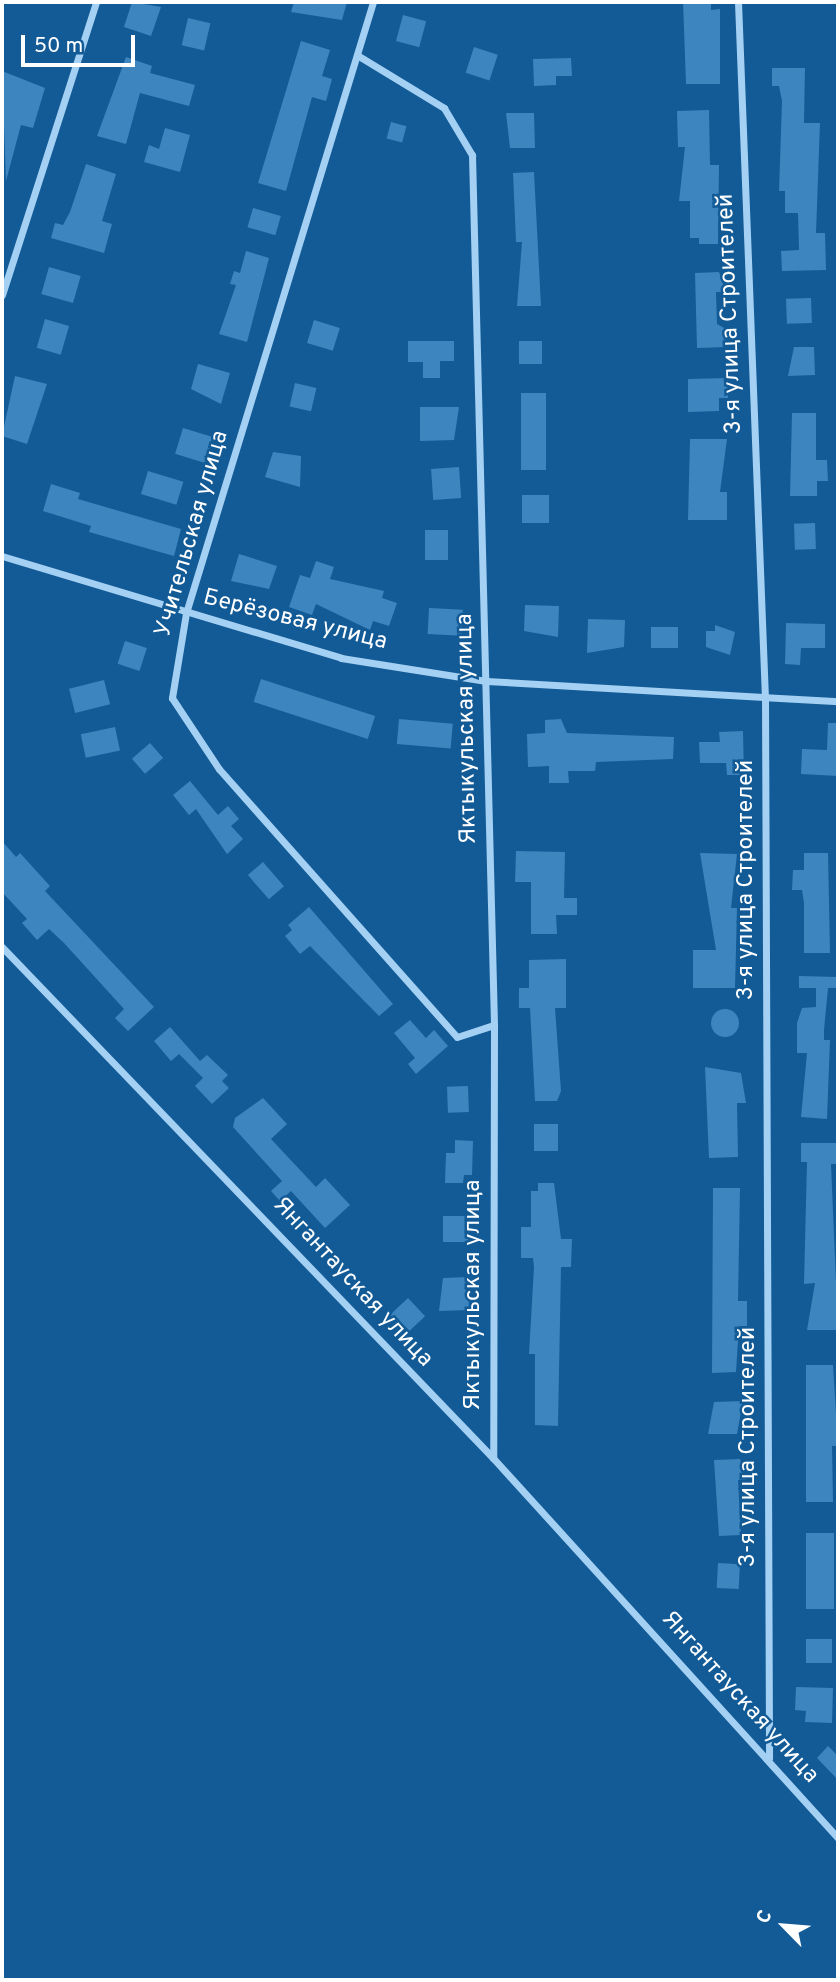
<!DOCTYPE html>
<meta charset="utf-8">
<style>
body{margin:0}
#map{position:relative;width:840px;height:1982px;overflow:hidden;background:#135b96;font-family:Overpass,sans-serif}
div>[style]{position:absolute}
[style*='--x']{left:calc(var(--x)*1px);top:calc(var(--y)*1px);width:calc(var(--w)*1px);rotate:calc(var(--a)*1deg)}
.building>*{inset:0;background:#3c85bf;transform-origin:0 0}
.round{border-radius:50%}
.street>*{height:7px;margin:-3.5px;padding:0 3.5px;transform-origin:3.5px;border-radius:3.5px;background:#a4d0f3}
span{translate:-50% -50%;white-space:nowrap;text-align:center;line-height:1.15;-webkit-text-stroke:5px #135b96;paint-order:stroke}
.street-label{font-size:23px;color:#fff}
.frame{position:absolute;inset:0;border:4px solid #fff;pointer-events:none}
.north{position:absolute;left:749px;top:1891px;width:70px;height:70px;-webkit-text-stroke:5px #135b96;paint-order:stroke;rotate:295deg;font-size:19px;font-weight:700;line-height:28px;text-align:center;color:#fff}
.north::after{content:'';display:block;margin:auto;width:24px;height:32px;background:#fff;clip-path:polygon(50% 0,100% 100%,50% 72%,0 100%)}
.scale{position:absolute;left:21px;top:35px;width:114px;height:32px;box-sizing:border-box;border:4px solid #fff;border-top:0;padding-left:9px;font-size:21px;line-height:24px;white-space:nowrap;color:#fff;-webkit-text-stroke:5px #135b96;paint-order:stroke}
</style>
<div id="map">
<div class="building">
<div style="clip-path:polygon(132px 2px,161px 7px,151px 36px,124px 27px)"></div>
<div style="clip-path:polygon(294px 2px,347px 2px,342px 20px,291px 12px)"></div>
<div style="clip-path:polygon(683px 2px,711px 2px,711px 10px,720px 9px,720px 84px,686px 84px)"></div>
<div style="left:403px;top:15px;width:24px;height:27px;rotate:15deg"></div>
<div style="left:188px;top:18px;width:23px;height:28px;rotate:13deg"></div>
<div style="clip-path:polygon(301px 41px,330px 50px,322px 76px,332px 79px,326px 101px,312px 97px,286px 191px,258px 183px)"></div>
<div style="left:474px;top:47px;width:25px;height:27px;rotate:18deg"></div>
<div style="clip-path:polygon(126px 57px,152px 66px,150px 73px,195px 85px,189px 106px,140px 93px,126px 144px,97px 136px)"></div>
<div style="clip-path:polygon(571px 58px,572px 76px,556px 76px,556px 85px,534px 86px,533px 59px)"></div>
<div style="clip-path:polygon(772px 68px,805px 68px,804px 123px,820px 123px,816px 233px,825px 233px,826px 270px,782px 271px,781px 251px,799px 250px,798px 213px,785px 213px,785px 191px,779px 191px,782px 101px,779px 86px,772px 86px)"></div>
<div style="clip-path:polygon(2px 71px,45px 88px,33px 128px,21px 125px,6px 181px)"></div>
<div style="clip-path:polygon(709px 110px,710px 165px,719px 165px,718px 244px,699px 244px,699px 238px,690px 238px,690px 201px,679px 201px,685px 147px,678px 147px,677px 111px)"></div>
<div style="clip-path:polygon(506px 113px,534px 113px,535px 148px,510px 148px)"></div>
<div style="left:391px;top:122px;width:16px;height:17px;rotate:15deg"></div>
<div style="clip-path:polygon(165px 128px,190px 135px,180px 172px,144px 162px,149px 145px,159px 149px)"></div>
<div style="clip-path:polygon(86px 164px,116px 174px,102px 221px,112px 224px,104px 253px,51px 238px,55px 223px,63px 225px,70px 212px)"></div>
<div style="clip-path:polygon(534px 172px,541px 306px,517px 306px,522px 242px,516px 242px,513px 173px)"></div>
<div style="left:253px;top:208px;width:29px;height:20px;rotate:16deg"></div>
<div style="clip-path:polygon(246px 251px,269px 258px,247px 342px,219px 334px,236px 285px,230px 284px,234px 271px,240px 273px)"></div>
<div style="left:49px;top:267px;width:33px;height:28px;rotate:16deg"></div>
<div style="clip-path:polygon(719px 272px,726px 292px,716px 292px,717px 324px,726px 329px,727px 347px,697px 348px,695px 273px)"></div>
<div style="left:811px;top:298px;width:25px;height:25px;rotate:88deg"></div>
<div style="left:45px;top:319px;width:25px;height:30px;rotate:16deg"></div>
<div style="left:314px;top:320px;width:27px;height:24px;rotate:17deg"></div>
<div style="clip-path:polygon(408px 341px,454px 341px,454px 361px,440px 361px,440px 378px,423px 378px,423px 362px,408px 362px)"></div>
<div style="left:519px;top:341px;width:23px;height:23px"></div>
<div style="clip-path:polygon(794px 347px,814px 347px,815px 375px,788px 376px)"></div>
<div style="clip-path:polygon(198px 364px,230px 373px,221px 404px,191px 389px)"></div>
<div style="clip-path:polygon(15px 376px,47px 384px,27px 444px,2px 436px)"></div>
<div style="clip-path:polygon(727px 378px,728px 398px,719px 398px,719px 411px,688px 412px,688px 379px)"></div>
<div style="left:295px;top:383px;width:22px;height:24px;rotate:13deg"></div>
<div style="left:521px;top:393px;width:25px;height:77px"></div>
<div style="clip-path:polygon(420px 407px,459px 407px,454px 440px,420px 441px)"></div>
<div style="clip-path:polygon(792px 413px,816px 413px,816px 460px,827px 460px,828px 481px,817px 481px,817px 496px,790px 496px)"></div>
<div style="left:183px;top:428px;width:31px;height:27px;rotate:17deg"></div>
<div style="clip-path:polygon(690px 439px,727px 439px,720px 492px,727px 492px,727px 520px,688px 520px)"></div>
<div style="clip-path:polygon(273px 452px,301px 456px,300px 487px,265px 477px)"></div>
<div style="left:459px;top:467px;width:31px;height:28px;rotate:86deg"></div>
<div style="left:148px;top:471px;width:37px;height:24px;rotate:17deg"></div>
<div style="clip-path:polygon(51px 484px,80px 493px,78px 499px,181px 529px,174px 556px,89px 532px,91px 526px,43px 511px)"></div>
<div style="left:522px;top:495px;width:27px;height:28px"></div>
<div style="left:815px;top:523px;width:26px;height:21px;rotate:88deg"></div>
<div style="left:425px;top:530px;width:23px;height:30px"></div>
<div style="clip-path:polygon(239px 554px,277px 566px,269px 589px,231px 581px)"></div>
<div style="clip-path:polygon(316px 561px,334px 567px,330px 579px,384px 591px,382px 598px,397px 603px,389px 626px,373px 621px,370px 630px,316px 604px,312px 615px,289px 607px,300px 575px,310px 578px)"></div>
<div style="clip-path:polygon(525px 605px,559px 606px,558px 637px,524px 631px)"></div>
<div style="left:429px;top:608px;width:34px;height:26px;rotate:3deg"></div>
<div style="clip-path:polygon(588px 619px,625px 620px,624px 647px,587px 653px)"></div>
<div style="clip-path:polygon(786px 623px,825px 624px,825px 648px,801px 648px,800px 665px,785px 664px)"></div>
<div style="clip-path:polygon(715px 625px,735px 632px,730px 655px,706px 647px,706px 631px,715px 631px)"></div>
<div style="left:651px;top:627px;width:27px;height:21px"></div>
<div style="left:125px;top:641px;width:23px;height:24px;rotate:18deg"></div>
<div style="left:261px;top:679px;width:120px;height:24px;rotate:18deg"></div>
<div style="left:104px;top:680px;width:25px;height:36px;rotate:76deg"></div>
<div style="left:399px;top:719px;width:54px;height:25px;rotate:5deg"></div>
<div style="clip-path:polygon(561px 719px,567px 733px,674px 737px,673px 759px,596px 762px,595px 771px,568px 771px,569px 783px,549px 783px,549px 766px,528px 767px,527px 734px,545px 733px,545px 720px)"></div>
<div style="clip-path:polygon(828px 723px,838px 723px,838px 776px,801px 774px,802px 749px,827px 750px)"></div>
<div style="left:115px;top:727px;width:24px;height:35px;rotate:78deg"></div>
<div style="clip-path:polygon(743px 731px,744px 775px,727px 775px,726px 763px,700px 763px,699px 742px,720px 742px,719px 732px)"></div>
<div style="left:150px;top:743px;width:20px;height:24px;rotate:49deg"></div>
<div style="clip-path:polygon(190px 781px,218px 815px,228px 806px,239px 819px,231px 826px,243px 839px,227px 854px,196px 809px,189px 815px,173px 795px)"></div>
<div style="clip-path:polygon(2px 841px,16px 857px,20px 853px,50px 886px,45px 891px,154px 1007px,128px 1031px,115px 1018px,124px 1009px,64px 943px,49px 929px,37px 940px,22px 923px,27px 919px,2px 892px)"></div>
<div style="clip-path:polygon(516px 851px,565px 852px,564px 898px,577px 898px,577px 915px,556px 915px,557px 934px,531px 934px,531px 882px,515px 882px)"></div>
<div style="clip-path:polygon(700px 853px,737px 854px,731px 908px,737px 908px,735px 988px,693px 988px,693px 950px,716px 950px)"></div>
<div style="clip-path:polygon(804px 853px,828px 853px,830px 953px,804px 953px,804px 903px,802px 890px,792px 890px,793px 870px,804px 870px)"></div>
<div style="left:263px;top:862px;width:32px;height:20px;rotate:49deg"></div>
<div style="clip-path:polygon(309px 907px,393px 1004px,379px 1016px,310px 946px,300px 954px,285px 936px,292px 930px,288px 925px)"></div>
<div style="clip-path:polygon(566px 959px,566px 1008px,555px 1008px,561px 1091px,557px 1101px,535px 1101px,530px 1008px,519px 1008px,519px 988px,529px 988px,529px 960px)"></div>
<div style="clip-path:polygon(799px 976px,838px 977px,838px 988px,828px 988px,824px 1030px,824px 1040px,830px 1040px,827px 1119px,801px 1117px,807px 1053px,797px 1053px,797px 1023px,802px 1008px,816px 1007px,816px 988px,799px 988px)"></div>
<div class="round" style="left:711px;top:1009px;width:28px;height:28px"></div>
<div style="clip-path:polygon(410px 1020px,426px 1038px,434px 1030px,448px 1046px,416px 1074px,408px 1064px,415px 1058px,394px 1033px)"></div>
<div style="clip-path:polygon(170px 1027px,200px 1061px,207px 1055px,228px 1075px,222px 1081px,229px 1088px,212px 1104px,195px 1086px,203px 1078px,179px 1054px,171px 1061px,154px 1041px)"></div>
<div style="clip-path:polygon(705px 1067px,741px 1073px,746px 1103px,737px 1103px,738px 1157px,709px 1158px)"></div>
<div style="left:468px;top:1086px;width:26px;height:21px;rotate:88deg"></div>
<div style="clip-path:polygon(263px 1098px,287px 1124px,271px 1139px,316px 1187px,325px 1178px,350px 1205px,325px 1228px,291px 1191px,280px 1201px,271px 1191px,282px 1181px,233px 1127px,235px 1118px)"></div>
<div style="left:534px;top:1124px;width:24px;height:27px"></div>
<div style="clip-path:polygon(455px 1140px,473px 1141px,472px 1175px,464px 1175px,463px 1183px,445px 1183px,446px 1153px,455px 1153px)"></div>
<div style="clip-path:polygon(801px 1143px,838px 1143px,838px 1164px,831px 1164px,838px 1330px,807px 1330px,815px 1283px,804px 1284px,807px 1162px,801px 1162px)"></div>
<div style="clip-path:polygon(538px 1183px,554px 1183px,561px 1239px,572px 1239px,571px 1267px,561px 1267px,558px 1426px,535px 1425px,535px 1354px,529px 1354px,534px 1267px,533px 1258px,521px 1258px,521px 1227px,531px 1227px,531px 1191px,538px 1191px)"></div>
<div style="clip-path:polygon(713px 1188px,740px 1188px,738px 1301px,747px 1301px,747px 1326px,739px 1326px,736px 1372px,712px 1373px)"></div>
<div style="left:443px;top:1216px;width:26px;height:26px"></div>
<div style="clip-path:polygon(468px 1277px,469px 1310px,439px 1311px,443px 1278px)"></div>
<div style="left:408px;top:1298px;width:25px;height:27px;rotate:47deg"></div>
<div style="clip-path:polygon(806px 1365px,833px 1365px,838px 1446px,832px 1446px,833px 1502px,806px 1502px)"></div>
<div style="clip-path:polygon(743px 1401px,737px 1434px,708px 1434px,714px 1402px)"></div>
<div style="clip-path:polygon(740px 1459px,746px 1480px,738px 1480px,741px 1535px,719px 1536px,714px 1460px)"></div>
<div style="left:806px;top:1533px;width:28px;height:76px"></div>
<div style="left:718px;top:1563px;width:22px;height:25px;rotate:3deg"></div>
<div style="left:806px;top:1639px;width:26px;height:24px"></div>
<div style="clip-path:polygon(796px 1687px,833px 1688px,832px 1723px,805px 1722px,806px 1711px,795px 1710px)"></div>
<div style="clip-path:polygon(828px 1746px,838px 1756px,838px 1780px,817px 1758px)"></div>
</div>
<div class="street">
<div style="--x:373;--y:2;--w:639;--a:107.02"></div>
<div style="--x:186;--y:613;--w:86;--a:99.4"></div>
<div style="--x:172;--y:698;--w:85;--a:56.5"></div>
<div style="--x:219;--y:769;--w:358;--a:48.4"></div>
<div style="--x:457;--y:1037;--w:39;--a:-18"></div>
<div style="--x:738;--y:2;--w:696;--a:87.78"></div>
<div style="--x:765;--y:697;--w:1061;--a:89.78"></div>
<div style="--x:357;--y:55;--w:102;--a:31.3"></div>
<div style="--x:444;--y:108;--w:55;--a:59.2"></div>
<div style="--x:472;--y:155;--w:870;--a:88.55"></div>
<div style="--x:494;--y:1025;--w:433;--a:90.1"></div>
<div style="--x:2;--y:295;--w:308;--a:-72.2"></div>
<div style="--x:2;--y:556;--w:354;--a:16.7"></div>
<div style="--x:341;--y:658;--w:147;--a:9"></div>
<div style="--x:486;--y:681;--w:353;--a:3.3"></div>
<div style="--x:2;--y:947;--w:709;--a:46.14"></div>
<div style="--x:493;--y:1458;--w:513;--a:47.76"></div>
</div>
<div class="street-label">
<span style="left:731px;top:314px;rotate:-92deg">3-я улица Строителей</span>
<span style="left:193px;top:534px;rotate:-74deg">Учительская улица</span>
<span style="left:295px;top:621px;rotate:14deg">Берёзовая улица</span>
<span style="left:468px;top:729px;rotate:-91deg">Яктыкульская улица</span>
<span style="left:747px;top:880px;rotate:-90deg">3-я улица Строителей</span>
<span style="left:352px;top:1283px;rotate:47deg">Янгантауская улица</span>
<span style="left:474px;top:1295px;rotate:-90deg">Яктыкульская улица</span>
<span style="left:749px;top:1447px;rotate:-90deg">3-я улица Строителей</span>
<span style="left:739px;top:1698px;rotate:48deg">Янгантауская улица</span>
</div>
<div class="frame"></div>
<div class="north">С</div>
<div class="scale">50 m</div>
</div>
